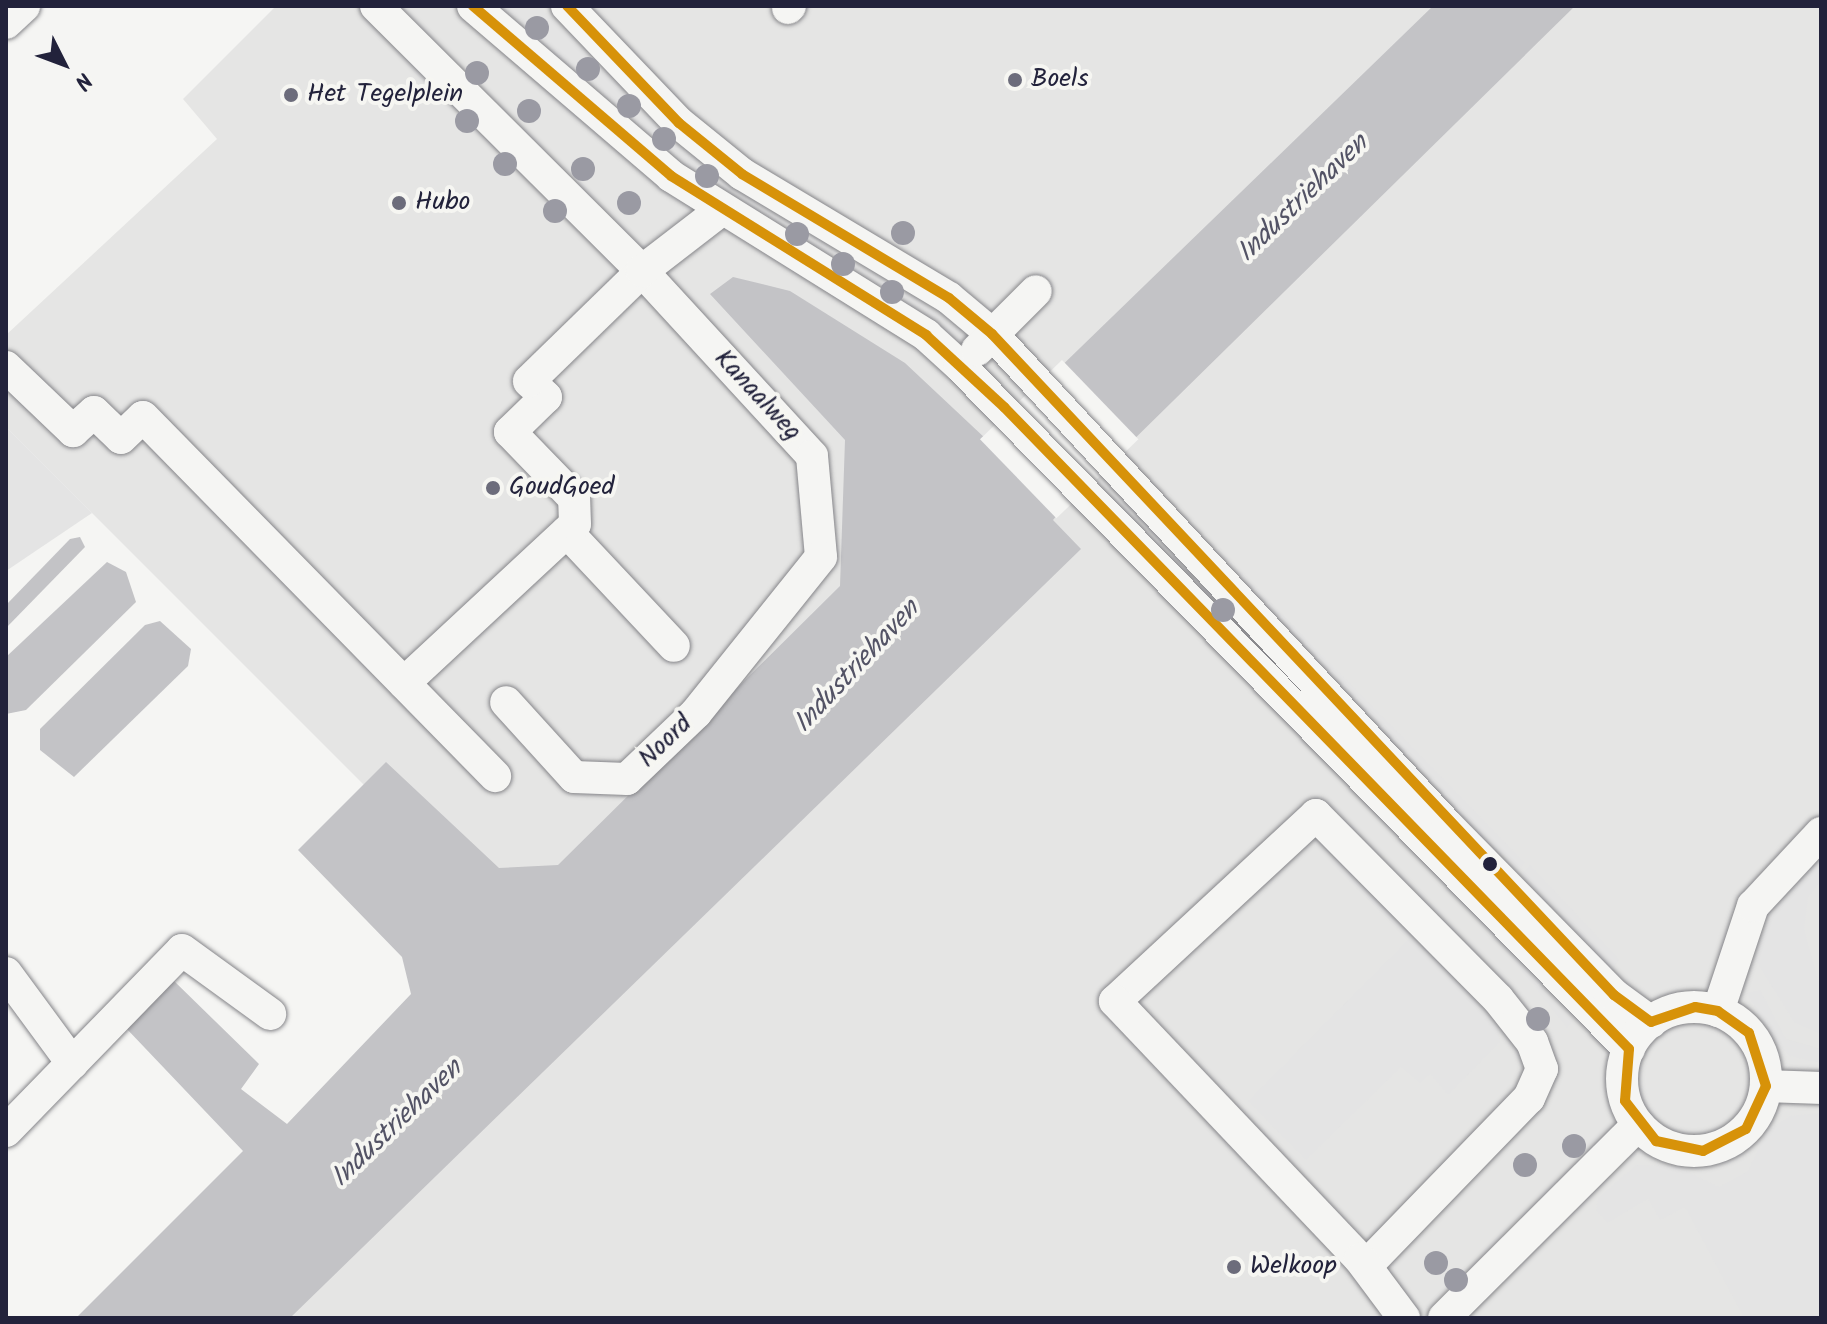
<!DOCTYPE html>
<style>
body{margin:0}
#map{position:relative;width:1827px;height:1324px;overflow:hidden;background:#f5f5f3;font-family:Kalam,sans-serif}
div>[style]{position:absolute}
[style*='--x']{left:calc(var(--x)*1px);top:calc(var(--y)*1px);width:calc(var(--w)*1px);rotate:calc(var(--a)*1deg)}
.built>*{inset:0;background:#e5e5e4}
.green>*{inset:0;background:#e4e4e4}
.water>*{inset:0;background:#c3c3c6}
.pier>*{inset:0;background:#f5f5f3;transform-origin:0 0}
.roads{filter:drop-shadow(0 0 2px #858589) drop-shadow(0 0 2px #858589)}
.minor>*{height:32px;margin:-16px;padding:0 16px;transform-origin:16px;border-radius:16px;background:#f5f5f3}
.minor>.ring{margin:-16px;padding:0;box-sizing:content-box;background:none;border:32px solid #f5f5f3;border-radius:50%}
.bus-1>*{height:10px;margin:-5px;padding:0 5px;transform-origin:5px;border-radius:5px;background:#d79209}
.trees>*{width:24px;height:24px;margin:-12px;border-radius:50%;background:#9a9aa3}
.dots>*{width:22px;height:22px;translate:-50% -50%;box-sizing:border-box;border:4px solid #f6f6f2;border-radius:50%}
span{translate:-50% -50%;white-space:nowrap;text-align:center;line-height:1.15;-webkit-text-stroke:8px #f6f6f2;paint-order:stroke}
.poi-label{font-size:26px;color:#22223b}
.left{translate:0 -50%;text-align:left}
.street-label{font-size:26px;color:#22223b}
.water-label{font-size:28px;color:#535365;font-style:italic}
.frame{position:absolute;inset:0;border:8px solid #22223b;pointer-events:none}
.north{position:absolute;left:24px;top:24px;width:80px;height:80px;-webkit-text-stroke:6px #f6f6f2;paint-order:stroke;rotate:132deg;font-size:22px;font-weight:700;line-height:32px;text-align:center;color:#22223b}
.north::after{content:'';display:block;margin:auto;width:28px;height:36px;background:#22223b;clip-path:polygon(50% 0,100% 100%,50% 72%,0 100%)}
</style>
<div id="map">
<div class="built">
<div style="clip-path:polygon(276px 6px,1821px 6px,1821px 1318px,229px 1318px,569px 990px,6px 427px,6px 335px,217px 139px,183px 99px)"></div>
</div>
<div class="green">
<div style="clip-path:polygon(498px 6px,539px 6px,690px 155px,909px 292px,971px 340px,961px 350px,720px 193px)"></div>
<div style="clip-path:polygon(6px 427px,92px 513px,6px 571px)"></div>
<div style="clip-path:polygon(1211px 542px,1429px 764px,1525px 863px,1518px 869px,1502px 853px,1493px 859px)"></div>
<div style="clip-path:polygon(1339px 851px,1495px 1009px,1500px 1042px,1448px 1095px,1430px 1074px,1420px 1083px,1401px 1067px,1306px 1160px,1248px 1101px,1409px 939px,1329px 861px)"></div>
<div style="clip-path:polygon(1821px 854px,1821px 881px,1808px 897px,1804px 929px,1821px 991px,1821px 1034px,1794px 1022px,1753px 956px,1783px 889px)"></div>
<div style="clip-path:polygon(1530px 865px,1619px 959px,1607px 977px,1531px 897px,1537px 889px,1522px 874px)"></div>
<div style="clip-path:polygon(1501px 940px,1577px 1016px,1567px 1028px,1499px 942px)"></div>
<div style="clip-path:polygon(1760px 990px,1786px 1039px,1821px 1049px,1821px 1063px,1790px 1056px,1774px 1041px,1747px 993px)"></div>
<div style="clip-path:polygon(1821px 1113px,1821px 1318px,1744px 1318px,1685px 1207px,1660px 1220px,1648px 1199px,1607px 1223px,1596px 1210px,1598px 1198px,1636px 1165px,1676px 1166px,1719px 1187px,1748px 1171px,1767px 1131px,1790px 1116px)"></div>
</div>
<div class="water">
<div style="clip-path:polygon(1433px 6px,1575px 6px,1059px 513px,1053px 520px,1081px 549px,290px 1318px,76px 1318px,243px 1151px,125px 1027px,173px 980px,259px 1064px,241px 1089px,287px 1124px,411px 994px,402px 957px,298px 850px,386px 762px,499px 868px,558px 865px,840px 586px,845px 440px,710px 294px,733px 277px,790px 291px,905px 363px,986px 439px)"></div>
<div style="clip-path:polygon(80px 537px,85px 547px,6px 628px,6px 605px,70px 539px)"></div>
<div style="clip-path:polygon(107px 562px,126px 572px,136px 602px,26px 710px,6px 714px,6px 657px)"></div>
<div style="clip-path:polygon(160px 621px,191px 649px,188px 666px,74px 777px,40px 750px,40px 729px,145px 625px)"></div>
</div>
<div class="pier">
<div style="left:1062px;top:360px;width:110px;height:114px;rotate:46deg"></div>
</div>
<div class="roads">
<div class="minor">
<div style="--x:376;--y:6;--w:375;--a:44.9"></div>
<div style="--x:642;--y:271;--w:251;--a:47.4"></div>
<div style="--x:812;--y:456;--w:101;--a:84.9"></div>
<div style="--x:821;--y:557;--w:200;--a:128.7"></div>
<div style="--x:696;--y:713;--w:95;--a:136.3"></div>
<div style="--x:627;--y:779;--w:53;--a:-177.8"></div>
<div style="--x:574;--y:777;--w:101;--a:-132.2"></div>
<div style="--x:473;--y:6;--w:261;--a:40.6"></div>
<div style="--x:671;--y:176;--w:301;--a:31.9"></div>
<div style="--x:926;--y:335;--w:46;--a:42.4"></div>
<div style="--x:960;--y:366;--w:956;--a:45.59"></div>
<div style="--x:567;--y:6;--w:162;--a:46.3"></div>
<div style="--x:679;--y:123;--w:81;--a:39"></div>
<div style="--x:742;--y:174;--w:241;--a:30.9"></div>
<div style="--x:949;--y:298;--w:56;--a:39.9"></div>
<div style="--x:992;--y:334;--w:669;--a:47.18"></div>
<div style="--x:1447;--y:825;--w:238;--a:45.5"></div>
<div style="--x:1614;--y:995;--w:46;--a:36.1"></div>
<div style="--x:788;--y:8;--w:3;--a:-45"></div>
<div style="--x:6;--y:23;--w:25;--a:-43"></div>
<div style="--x:977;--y:350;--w:83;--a:-45"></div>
<div style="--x:6;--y:367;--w:93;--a:43.7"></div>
<div style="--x:73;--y:431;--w:28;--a:-42"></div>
<div style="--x:94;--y:412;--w:37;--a:44"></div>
<div style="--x:121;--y:438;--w:30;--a:-44"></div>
<div style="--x:143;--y:417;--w:503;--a:45.56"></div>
<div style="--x:567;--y:532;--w:156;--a:46.8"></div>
<div style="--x:404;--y:683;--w:233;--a:-42.9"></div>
<div style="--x:575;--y:524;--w:26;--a:-92"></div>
<div style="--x:574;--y:498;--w:92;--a:-134.1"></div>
<div style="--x:510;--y:432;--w:50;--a:-44.2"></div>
<div style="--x:546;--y:397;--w:23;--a:-137"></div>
<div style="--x:529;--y:381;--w:158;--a:-44.2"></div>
<div style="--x:642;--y:271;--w:98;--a:-37.6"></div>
<div style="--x:6;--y:973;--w:112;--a:53.7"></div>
<div class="ring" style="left:1622px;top:1007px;width:112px;height:112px"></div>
<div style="--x:1718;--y:1011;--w:111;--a:-71.6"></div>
<div style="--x:1753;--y:906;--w:100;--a:-47"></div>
<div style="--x:1766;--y:1086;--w:55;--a:2.1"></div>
<div style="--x:6;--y:1131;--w:252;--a:-45.8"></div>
<div style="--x:182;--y:950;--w:109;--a:36"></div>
<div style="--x:1366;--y:1266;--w:234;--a:-45.9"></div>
<div style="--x:1529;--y:1098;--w:32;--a:-66"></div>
<div style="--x:1542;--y:1069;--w:29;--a:-110"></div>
<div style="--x:1532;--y:1042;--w:55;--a:-128.3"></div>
<div style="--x:1498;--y:999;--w:259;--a:-134.7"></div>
<div style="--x:1316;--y:815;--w:274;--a:137.2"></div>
<div style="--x:1115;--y:1001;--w:356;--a:46.5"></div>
<div style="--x:1360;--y:1259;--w:74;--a:53.3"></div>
<div style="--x:1444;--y:1318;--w:274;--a:-44.9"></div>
</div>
</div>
<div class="bus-1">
<div style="--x:473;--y:6;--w:261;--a:40.6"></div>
<div style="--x:671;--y:176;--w:301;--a:31.9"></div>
<div style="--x:926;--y:335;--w:106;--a:42.7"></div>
<div style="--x:1004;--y:407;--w:896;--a:45.77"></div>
<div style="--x:1629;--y:1049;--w:52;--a:94.4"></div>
<div style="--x:1625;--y:1101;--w:51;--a:52.2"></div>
<div style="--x:1656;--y:1141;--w:48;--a:12"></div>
<div style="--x:1703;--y:1151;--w:48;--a:-27.1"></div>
<div style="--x:1746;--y:1129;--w:47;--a:-65.1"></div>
<div style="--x:1766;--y:1086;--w:56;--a:-107.8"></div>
<div style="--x:1749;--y:1033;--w:38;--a:-145"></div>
<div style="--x:1718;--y:1011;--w:23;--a:-170"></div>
<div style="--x:1695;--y:1007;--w:46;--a:161.2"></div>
<div style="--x:1651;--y:1022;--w:46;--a:-143.9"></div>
<div style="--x:1614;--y:995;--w:908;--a:-133.26"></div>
<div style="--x:992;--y:334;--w:56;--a:-140.1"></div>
<div style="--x:949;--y:298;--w:241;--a:-149.1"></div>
<div style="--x:742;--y:174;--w:81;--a:-141"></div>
<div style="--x:679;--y:123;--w:162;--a:-133.7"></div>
</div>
<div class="trees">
<div style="left:537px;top:28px"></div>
<div style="left:588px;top:69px"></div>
<div style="left:477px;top:73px"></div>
<div style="left:629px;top:106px"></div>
<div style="left:529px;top:111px"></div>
<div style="left:467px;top:121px"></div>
<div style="left:664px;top:139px"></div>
<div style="left:505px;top:164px"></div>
<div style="left:583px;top:169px"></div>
<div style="left:707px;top:176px"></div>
<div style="left:629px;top:203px"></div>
<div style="left:555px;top:211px"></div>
<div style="left:903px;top:233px"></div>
<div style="left:797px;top:234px"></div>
<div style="left:843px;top:264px"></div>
<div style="left:892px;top:292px"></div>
<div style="left:1223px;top:610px"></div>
<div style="left:1538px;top:1019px"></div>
<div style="left:1574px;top:1146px"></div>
<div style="left:1525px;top:1165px"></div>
<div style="left:1436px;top:1263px"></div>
<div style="left:1456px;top:1280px"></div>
</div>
<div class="dots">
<div style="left:1015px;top:80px;background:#6c6c7b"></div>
<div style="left:291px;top:95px;background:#6c6c7b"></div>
<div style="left:399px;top:203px;background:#6c6c7b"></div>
<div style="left:493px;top:488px;background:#6c6c7b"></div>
<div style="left:1490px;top:864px;background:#22223b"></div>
<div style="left:1234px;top:1267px;background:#6c6c7b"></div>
</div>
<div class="poi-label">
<span class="left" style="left:1031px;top:80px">Boels</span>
<span class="left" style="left:307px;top:95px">Het Tegelplein</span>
<span class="left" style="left:415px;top:203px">Hubo</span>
<span class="left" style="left:509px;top:488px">GoudGoed</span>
<span class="left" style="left:1250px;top:1267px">Welkoop</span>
</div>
<div class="street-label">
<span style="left:757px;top:396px;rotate:47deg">Kanaalweg</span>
<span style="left:666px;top:742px;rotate:-44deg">Noord</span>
</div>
<div class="water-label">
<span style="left:1303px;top:199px;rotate:-44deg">Industriehaven</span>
<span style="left:857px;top:667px;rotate:-47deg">Industriehaven</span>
<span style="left:397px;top:1124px;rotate:-44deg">Industriehaven</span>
</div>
<div class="frame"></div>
<div class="north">N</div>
</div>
